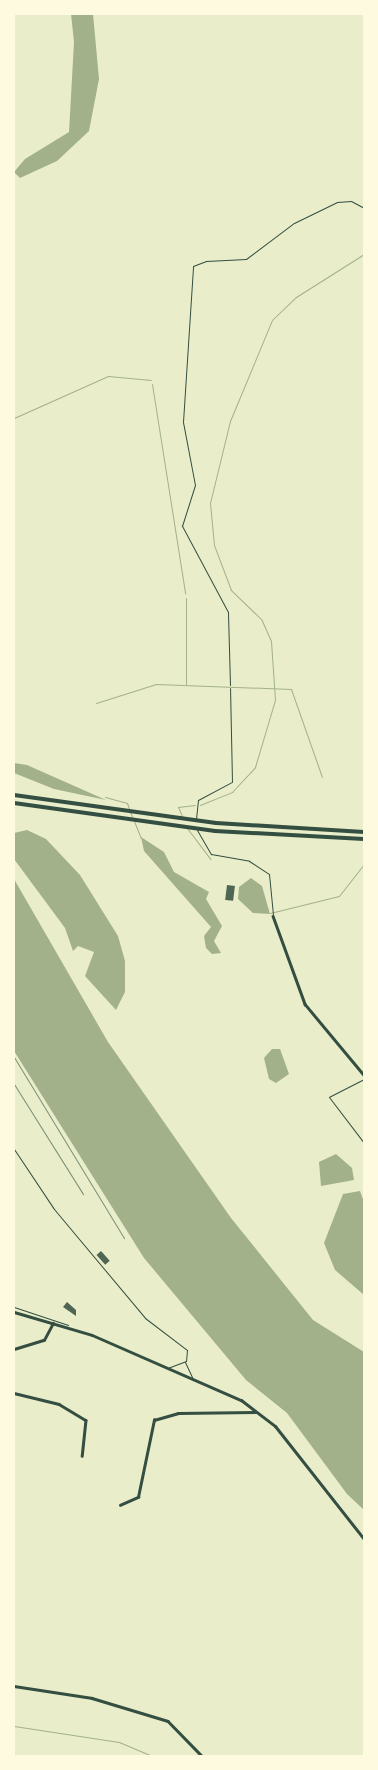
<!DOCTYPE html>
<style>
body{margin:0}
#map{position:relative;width:378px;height:1770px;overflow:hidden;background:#e9edc9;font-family:Arial,sans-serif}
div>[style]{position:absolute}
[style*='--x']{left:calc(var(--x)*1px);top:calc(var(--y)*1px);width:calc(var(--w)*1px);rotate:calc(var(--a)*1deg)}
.water>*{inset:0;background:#a3b18a}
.stream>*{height:1px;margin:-0.5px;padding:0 0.5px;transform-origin:0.5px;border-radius:0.5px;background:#a3b18a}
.building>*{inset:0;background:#4f6655;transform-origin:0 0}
.path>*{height:1px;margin:-0.5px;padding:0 0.5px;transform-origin:0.5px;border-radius:0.5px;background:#344e41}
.service>*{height:1px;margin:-0.5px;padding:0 0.5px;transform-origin:0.5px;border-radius:0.5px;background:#344e41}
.minor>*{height:2.5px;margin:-1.25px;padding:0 1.25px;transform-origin:1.25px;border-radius:1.25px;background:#344e41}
.secondary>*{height:3px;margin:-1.5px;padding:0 1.5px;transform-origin:1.5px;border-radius:1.5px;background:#344e41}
.motorway>*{height:4px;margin:-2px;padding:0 2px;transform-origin:2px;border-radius:2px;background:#344e41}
.rail>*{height:1px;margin:-0.5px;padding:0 0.5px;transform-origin:0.5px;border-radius:0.5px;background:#7c8e77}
span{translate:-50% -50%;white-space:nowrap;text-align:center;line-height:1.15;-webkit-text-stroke:5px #fefae0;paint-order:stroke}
.frame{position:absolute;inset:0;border:15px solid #fefae0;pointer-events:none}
</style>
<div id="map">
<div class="water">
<div style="clip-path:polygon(71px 14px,93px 14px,99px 79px,89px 131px,57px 161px,20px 178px,14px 172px,25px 159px,69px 132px,74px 42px)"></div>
<div style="clip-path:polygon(14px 763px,27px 765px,106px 800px,54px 789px,14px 773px)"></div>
<div style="clip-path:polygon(27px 830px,46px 839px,80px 875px,118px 936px,125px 961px,125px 992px,116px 1010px,85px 976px,94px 952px,78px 946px,73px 951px,65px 928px,14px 859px,14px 833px)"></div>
<div style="clip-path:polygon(141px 837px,164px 852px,174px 872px,209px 892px,206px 899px,222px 926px,214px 941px,221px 953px,212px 954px,206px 948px,204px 936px,211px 927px,144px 851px)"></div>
<div style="clip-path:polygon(251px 878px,262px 886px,270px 914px,253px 913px,238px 899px,239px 887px)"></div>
<div style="clip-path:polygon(14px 879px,108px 1042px,231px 1218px,313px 1320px,364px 1352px,364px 1510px,347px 1494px,287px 1413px,246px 1380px,144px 1258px,14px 1051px)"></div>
<div style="clip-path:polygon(272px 1049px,280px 1049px,289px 1074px,276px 1083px,269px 1079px,264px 1058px)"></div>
<div style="clip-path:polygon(336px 1154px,352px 1168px,354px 1180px,321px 1186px,319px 1162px)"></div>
<div style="clip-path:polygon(360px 1191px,364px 1202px,364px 1295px,335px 1270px,324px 1243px,343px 1194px)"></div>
</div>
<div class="stream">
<div style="--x:152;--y:384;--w:212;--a:81"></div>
<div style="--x:14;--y:418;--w:103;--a:-24.1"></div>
<div style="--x:108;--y:376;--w:43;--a:5.3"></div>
<div style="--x:186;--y:598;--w:86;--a:90"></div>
<div style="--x:96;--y:703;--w:63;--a:-17.6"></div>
<div style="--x:156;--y:684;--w:135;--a:2.1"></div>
<div style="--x:291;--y:689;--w:93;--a:70.6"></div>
<div style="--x:105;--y:797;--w:23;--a:15"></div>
<div style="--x:127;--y:803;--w:15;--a:70"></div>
<div style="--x:200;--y:805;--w:35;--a:-22"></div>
<div style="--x:232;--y:792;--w:34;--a:-47"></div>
<div style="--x:255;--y:767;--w:70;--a:-73.4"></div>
<div style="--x:275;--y:700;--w:59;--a:-93.9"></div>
<div style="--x:271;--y:641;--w:24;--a:-114"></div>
<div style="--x:261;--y:619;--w:42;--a:-136"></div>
<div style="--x:231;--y:590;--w:48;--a:-110.7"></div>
<div style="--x:214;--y:545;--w:42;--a:-95.4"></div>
<div style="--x:210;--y:503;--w:84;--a:-76.3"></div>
<div style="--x:230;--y:421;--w:109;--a:-67.4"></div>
<div style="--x:272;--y:320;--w:33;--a:-44"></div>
<div style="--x:296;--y:297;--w:80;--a:-32.3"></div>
<div style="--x:182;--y:816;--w:10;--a:-114"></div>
<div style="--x:178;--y:807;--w:17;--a:-7"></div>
<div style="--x:134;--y:821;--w:18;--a:68"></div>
<div style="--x:187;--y:828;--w:39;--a:53"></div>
<div style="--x:270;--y:913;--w:71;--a:-13.8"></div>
<div style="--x:339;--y:896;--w:41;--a:-52"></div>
<div style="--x:14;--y:1726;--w:106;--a:8.7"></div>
<div style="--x:119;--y:1742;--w:36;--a:23"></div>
</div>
<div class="building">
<div style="left:227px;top:885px;width:8px;height:15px;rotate:7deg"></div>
<div style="left:101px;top:1251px;width:13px;height:6px;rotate:48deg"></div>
<div style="clip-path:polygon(67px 1302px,76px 1310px,76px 1316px,63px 1307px)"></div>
</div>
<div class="path">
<div style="--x:364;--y:1079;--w:39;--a:153"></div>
<div style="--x:329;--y:1097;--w:58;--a:52.7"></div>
<div style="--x:14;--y:1307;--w:57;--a:18.4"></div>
</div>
<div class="service">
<div style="--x:230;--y:685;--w:73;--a:-91.6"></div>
<div style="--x:228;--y:612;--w:98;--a:-118.1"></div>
<div style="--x:182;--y:526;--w:43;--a:-72.4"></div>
<div style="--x:195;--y:485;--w:64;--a:-100.8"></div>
<div style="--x:183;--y:422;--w:156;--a:-86.3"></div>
<div style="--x:193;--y:266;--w:14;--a:-21"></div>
<div style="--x:206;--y:261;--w:40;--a:-2.9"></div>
<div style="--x:246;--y:259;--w:60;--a:-36.9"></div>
<div style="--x:294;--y:223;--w:48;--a:-26"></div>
<div style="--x:337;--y:202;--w:14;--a:-4"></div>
<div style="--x:351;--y:201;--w:15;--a:28"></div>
<div style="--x:196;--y:819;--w:19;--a:-84"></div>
<div style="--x:198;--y:800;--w:38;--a:-28"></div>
<div style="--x:232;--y:782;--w:94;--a:-91.2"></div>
<div style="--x:197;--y:830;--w:28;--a:60"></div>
<div style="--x:211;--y:854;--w:39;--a:10"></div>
<div style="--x:249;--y:861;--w:24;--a:33"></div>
<div style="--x:269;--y:874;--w:41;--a:84.4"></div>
<div style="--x:14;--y:1149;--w:72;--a:56.3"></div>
<div style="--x:54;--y:1209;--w:142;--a:50.1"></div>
<div style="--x:145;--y:1318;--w:53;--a:37.3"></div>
<div style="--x:187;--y:1350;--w:11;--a:95"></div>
<div style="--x:186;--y:1361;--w:19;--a:159"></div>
<div style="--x:185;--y:1362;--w:19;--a:65"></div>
</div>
<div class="minor">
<div style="--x:273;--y:916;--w:94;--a:70"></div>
<div style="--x:305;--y:1004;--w:92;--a:50.3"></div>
<div style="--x:14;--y:1349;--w:31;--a:-17"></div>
<div style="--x:44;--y:1340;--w:19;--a:-62"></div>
<div style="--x:14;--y:1393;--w:46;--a:13.7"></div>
<div style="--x:59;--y:1404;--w:31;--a:31"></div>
<div style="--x:86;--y:1420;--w:36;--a:96"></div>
<div style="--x:120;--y:1505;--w:20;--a:-24"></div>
<div style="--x:138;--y:1497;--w:79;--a:-78.3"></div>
<div style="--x:154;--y:1420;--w:25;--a:-16"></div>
<div style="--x:178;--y:1413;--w:77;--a:-0.7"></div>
<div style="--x:14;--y:1686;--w:79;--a:8.7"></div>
<div style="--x:92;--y:1698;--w:79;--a:16.8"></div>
<div style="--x:168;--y:1721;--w:49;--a:45.8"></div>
</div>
<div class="secondary">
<div style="--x:14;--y:1312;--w:81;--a:16.4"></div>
<div style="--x:92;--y:1335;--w:163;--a:23.6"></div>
<div style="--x:241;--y:1400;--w:43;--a:37.4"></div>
<div style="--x:275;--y:1426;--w:144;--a:51.8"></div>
</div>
<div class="motorway">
<div style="--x:14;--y:795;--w:204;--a:7.9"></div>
<div style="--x:216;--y:823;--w:148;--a:3.5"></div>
<div style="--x:14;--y:803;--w:203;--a:7.9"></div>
<div style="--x:215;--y:831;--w:149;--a:3.1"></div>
</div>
<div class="rail">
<div style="--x:14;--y:1057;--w:212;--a:58.7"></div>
<div style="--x:14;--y:1084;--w:130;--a:57.9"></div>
</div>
<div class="frame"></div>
</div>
